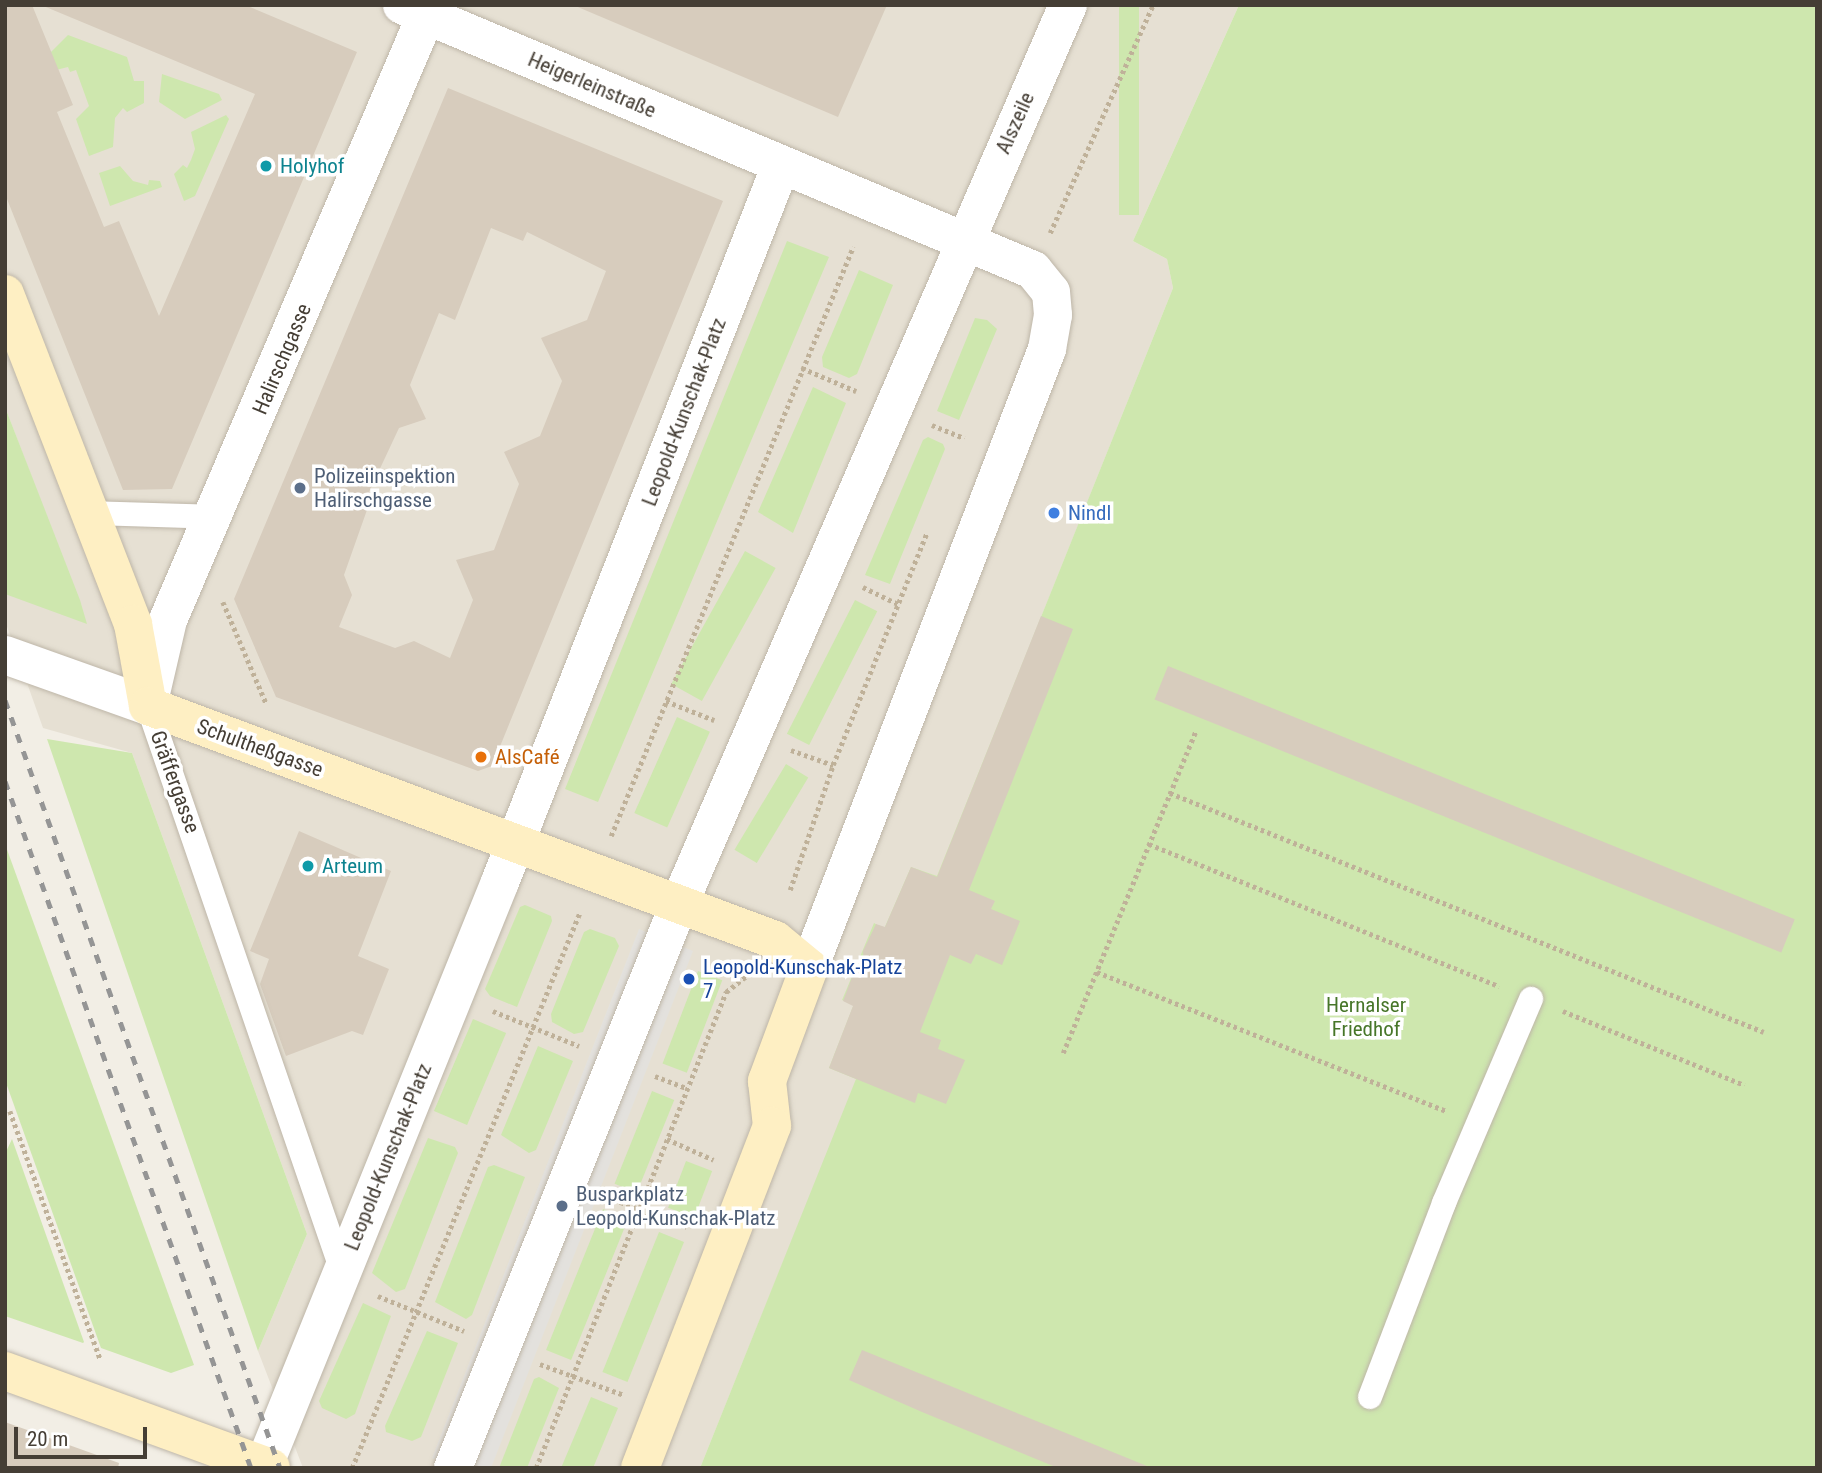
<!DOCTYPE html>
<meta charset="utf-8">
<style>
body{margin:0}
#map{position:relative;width:1822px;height:1473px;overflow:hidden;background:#f2eee5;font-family:"Roboto Condensed",sans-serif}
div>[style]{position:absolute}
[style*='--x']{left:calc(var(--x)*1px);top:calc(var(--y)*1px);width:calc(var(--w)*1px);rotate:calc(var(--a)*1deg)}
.residential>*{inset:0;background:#e6e0d3}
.green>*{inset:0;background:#cee7ae;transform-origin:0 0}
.parking>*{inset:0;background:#e3e1dd}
.building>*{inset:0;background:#d7ccbd;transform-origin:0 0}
.path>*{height:4.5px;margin-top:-2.25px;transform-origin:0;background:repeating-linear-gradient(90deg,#bfb199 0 3.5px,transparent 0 7px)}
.roads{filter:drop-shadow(0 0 2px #beb6a8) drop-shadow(0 0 2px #beb6a8)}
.lane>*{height:24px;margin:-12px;padding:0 12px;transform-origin:12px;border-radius:12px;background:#fff}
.street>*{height:38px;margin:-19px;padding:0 19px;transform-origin:19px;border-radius:19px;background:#fff}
.secondary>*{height:38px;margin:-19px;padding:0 19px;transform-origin:19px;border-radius:19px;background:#feefc3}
.rail>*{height:5px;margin-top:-2.5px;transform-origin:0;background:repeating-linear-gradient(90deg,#959595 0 9px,transparent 0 18px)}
.dots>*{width:19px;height:19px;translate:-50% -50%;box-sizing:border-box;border:4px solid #fff;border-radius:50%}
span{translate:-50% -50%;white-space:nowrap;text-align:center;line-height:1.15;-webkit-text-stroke:7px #fff;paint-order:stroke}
.street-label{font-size:21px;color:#453e35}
.culture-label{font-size:21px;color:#0d838f}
.left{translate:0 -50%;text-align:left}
.service-label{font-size:21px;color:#4e5e75}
.shop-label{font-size:21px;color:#366cbe}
.food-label{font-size:21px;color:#c56008}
.transit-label{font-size:21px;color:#164399}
.park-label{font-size:21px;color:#477629}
.frame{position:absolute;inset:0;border:7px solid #453e35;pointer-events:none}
.scale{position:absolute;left:14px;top:1427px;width:133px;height:32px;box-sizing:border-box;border:4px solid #453e35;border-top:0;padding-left:9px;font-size:21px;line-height:24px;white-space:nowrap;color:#453e35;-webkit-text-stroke:5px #fff;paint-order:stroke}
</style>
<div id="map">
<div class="residential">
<div style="clip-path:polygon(5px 5px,1239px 5px,1133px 241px,1167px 259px,1173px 288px,937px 877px,884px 929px,872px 934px,856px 971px,857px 1079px,700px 1468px,303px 1468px,258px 1351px,307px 1234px,132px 753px,43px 728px,5px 621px,5px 540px,47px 517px,5px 407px)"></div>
</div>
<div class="green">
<div style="left:1119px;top:5px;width:20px;height:210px"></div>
<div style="clip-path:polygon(1239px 5px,1817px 5px,1817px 1468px,700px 1468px,856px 1079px,829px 1068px,854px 1004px,842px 1000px,845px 993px,874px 923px,884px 929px,911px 867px,937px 876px,1173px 288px,1167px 259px,1133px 241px)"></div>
<div style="clip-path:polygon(68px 35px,127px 57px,134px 81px,144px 81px,144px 103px,127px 112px,123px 108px,115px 118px,113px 147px,89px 156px,76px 119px,89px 106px,76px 70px,70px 72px,68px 67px,56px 70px,50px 53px)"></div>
<div style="clip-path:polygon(162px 74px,219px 94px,222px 100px,185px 119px,159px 102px)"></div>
<div style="clip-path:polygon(226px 115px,229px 119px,195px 196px,184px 201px,174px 174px,183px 165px,187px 168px,191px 160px,195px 149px,191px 132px)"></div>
<div style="clip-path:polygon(120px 166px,133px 181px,148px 185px,149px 180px,160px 181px,162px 187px,110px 206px,99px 173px)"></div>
<div style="clip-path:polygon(787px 241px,829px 257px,598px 802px,565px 789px)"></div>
<div style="clip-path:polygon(859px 270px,893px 285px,857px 374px,849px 378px,823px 367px,822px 357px)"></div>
<div style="clip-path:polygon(975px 318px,987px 320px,997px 329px,959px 420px,937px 411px)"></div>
<div style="clip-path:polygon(813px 387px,846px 403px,793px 533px,758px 512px)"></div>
<div style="clip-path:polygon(5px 407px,80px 600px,87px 624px,5px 594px)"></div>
<div style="clip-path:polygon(928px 437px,943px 444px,945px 449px,890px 584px,865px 575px,923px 440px)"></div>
<div style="left:745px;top:551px;width:35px;height:152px;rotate:29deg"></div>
<div style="left:855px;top:600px;width:25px;height:150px;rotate:27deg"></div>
<div style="left:677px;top:717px;width:36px;height:105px;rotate:24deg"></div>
<div style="clip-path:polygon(47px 739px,132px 753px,307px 1234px,258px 1351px)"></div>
<div style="left:786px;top:764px;width:26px;height:100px;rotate:31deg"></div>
<div style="clip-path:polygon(5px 844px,194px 1365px,171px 1373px,101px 1348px,5px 1080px)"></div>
<div style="clip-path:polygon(525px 905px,551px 916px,552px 921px,517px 1007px,490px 996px,485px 989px,520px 907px)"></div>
<div style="clip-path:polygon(590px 929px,615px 938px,619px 946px,583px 1032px,574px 1034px,552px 1022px,551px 1014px,584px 932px)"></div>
<div style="left:698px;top:971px;width:26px;height:99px;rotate:21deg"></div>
<div style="left:473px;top:1019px;width:36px;height:100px;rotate:23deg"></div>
<div style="clip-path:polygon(538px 1046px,573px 1061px,536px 1150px,529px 1153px,501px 1135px)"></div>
<div style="left:652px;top:1091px;width:24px;height:100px;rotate:22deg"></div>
<div style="clip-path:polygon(428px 1138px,455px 1147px,458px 1153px,405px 1289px,396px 1292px,372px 1273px)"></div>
<div style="clip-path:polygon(12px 1139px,84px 1342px,83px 1343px,5px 1316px,5px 1154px)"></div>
<div style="left:686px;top:1161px;width:28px;height:50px;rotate:21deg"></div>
<div style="clip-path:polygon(494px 1165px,525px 1177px,472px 1315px,466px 1319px,435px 1302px,488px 1167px)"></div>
<div style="left:603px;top:1209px;width:27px;height:152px;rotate:22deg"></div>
<div style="left:659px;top:1232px;width:27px;height:151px;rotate:22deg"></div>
<div style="clip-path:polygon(363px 1303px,391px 1316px,355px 1414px,346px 1419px,322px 1408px,319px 1401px)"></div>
<div style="clip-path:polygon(427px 1331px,458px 1343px,421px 1437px,412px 1441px,386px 1432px,385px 1426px)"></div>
<div style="clip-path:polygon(539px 1377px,559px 1388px,527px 1468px,499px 1468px,534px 1379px)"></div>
<div style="clip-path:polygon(591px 1397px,618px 1408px,593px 1468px,561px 1468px)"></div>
</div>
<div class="parking">
<div style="clip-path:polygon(639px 929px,693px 951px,491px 1468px,457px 1468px,432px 1458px)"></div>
</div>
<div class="building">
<div style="clip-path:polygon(5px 5px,32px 5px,73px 105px,57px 112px,104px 227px,119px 221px,159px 316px,255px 94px,41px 5px,245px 5px,357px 52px,172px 489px,123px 490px,5px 194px)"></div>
<div style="clip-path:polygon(573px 5px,887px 5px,838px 117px)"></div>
<div style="clip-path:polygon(evenodd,448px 88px,723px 201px,492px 766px,478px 771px,276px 697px,234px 599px,448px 88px,491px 228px,523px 241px,527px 232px,606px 271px,587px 320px,541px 338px,562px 381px,540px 436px,504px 452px,519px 484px,494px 550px,456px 560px,473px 600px,450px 658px,414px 641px,395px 648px,339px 627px,352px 595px,344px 575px,373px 493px,369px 492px,399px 428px,426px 419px,410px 385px,439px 313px,455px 320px,491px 228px)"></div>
<div style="clip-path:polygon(1041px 616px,1073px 629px,969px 890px,995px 901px,991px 909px,1020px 921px,1002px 965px,976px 954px,971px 964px,950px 955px,920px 1032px,941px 1040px,938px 1049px,965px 1060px,946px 1104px,918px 1093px,915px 1103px,829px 1068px,853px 1006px,843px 1001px,854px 972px,864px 966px,863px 951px,876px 924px,885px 927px,911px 867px,937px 877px)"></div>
<div style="left:1168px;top:666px;width:676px;height:36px;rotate:22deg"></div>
<div style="clip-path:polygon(299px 831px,391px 871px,358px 956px,389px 969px,363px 1035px,352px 1031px,286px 1056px,260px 984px,269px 959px,250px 951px)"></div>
<div style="clip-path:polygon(862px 1350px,1147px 1466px,1147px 1468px,1058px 1468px,922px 1412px,849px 1380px)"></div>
<div style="clip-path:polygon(5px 1422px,119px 1463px,118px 1468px,5px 1468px)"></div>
</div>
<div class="path">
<div style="--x:1050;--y:233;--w:250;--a:-65.7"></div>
<div style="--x:802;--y:368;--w:59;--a:23.1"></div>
<div style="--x:932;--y:425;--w:35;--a:22"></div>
<div style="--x:863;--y:587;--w:39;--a:26"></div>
<div style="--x:223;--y:602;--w:110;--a:66.9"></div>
<div style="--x:666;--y:701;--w:52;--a:21.6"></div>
<div style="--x:791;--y:750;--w:45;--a:19.7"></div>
<div style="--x:1170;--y:793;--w:640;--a:21.92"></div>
<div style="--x:611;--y:836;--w:637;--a:-67.66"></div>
<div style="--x:1149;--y:844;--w:378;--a:22.1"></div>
<div style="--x:790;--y:890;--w:132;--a:-71"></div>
<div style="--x:833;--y:765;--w:251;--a:-68"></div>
<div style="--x:1097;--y:972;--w:377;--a:21.7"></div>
<div style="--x:493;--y:1011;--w:93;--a:22.1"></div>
<div style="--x:1563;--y:1011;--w:196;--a:22.2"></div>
<div style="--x:1063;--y:1053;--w:349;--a:-67.6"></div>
<div style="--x:655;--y:1076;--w:34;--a:21"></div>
<div style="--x:10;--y:1111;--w:263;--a:70"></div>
<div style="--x:667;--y:1139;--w:51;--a:24.1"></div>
<div style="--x:607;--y:1197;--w:85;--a:20.6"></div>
<div style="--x:378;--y:1296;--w:93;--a:22.1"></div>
<div style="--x:540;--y:1364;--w:90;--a:20.3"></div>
<div style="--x:352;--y:1468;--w:601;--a:-67.7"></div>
<div style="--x:536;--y:1468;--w:513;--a:-68.24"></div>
<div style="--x:726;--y:992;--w:29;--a:-38"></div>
</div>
<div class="roads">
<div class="lane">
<div style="--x:90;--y:513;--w:126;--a:1.8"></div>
<div style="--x:148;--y:706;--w:597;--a:71.05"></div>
<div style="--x:1370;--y:1397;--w:208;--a:-69.1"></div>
<div style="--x:1444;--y:1203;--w:222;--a:-66.9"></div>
</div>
<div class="street">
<div style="--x:402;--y:5;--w:684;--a:22.78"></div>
<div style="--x:1033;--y:270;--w:28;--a:51"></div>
<div style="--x:1051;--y:292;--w:23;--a:85"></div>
<div style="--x:1053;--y:315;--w:35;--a:100"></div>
<div style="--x:1047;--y:349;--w:663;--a:111.03"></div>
<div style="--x:5;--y:655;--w:152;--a:19.6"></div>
<div style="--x:148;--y:706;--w:88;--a:-76.9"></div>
<div style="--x:168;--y:620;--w:658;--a:-66.9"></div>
<div style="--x:263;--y:1468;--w:632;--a:-67.98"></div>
<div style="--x:500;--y:882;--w:770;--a:-68.6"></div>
<div style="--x:453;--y:1468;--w:608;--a:-68.16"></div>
<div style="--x:679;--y:904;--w:980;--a:-66.6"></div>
</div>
<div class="secondary">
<div style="--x:5;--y:294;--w:354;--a:68.8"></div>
<div style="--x:133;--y:624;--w:83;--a:79.6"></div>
<div style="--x:148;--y:706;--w:669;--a:20.47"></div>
<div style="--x:775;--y:940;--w:44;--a:39.5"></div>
<div style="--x:809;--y:968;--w:121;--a:110.4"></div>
<div style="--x:767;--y:1081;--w:45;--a:83.7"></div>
<div style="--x:772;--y:1126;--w:367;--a:111.1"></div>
<div style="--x:5;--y:1371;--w:283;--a:20"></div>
</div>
</div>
<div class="rail">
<div style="--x:5;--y:700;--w:816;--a:70.3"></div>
<div style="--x:5;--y:781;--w:730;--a:70.3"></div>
</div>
<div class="dots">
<div style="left:266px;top:166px;background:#0f9aa8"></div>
<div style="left:300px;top:488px;background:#5c6f8a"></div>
<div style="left:1054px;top:513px;background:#3f7fe0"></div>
<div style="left:481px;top:757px;background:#e8710a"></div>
<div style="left:308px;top:866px;background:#0f9aa8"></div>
<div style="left:689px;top:979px;background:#1a4fb4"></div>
<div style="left:562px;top:1206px;background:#5c6f8a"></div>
</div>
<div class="street-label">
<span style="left:592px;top:85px;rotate:23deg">Heigerleinstraße</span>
<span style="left:1015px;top:123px;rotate:-66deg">Alszeile</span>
<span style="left:282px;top:359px;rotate:-67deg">Halirschgasse</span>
<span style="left:684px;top:412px;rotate:-69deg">Leopold-Kunschak-Platz</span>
<span style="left:260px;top:748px;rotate:20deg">Schultheßgasse</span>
<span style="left:175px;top:782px;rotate:70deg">Gräffergasse</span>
<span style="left:388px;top:1157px;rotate:-68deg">Leopold-Kunschak-Platz</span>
</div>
<div class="culture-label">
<span class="left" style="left:280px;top:166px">Holyhof</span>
<span class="left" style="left:322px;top:866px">Arteum</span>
</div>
<div class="service-label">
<span class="left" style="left:314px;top:488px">Polizeiinspektion<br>Halirschgasse</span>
<span class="left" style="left:576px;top:1206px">Busparkplatz<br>Leopold-Kunschak-Platz</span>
</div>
<div class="shop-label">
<span class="left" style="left:1068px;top:513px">Nindl</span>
</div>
<div class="food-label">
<span class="left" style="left:495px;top:757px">AlsCafé</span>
</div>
<div class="transit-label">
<span class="left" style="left:703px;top:979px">Leopold-Kunschak-Platz<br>7</span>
</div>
<div class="park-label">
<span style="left:1366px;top:1017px">Hernalser<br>Friedhof</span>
</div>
<div class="frame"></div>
<div class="scale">20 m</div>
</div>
